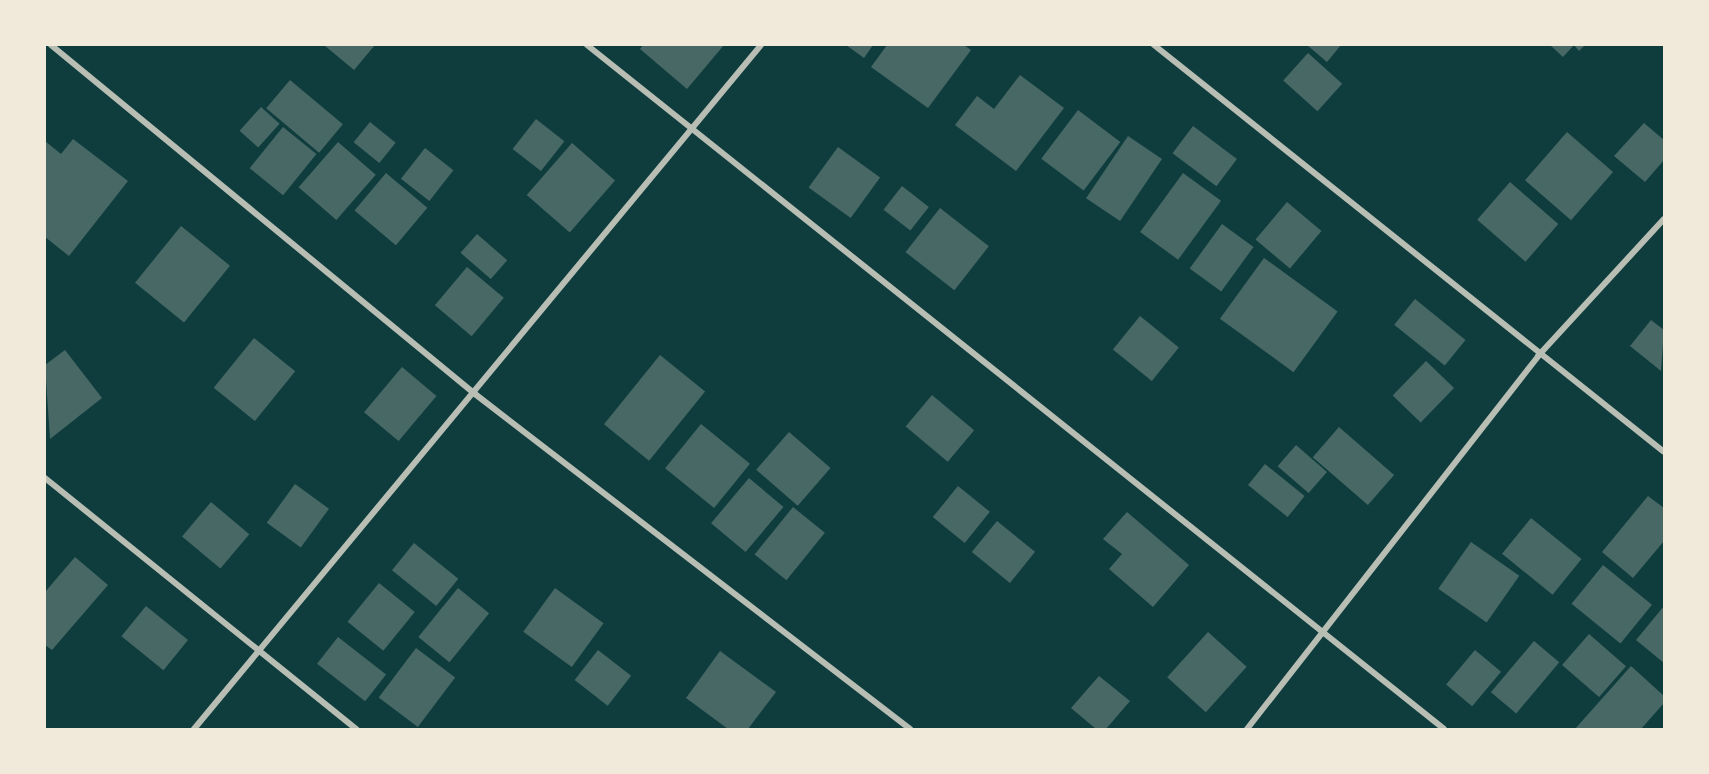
<!DOCTYPE html>
<style>
body{margin:0}
#map{position:relative;width:1709px;height:774px;overflow:hidden;background:#0f3d3e;font-family:"Noto Sans",sans-serif}
div>[style]{position:absolute}
[style*='--x']{left:calc(var(--x)*1px);top:calc(var(--y)*1px);width:calc(var(--w)*1px);rotate:calc(var(--a)*1deg)}
.building>*{inset:0;background:#486865;transform-origin:0 0}
.minor>*{height:6px;margin:-3px;padding:0 3px;transform-origin:3px;border-radius:3px;background:#b8beb3}
span{translate:-50% -50%;white-space:nowrap;text-align:center;line-height:1.15;-webkit-text-stroke:4.5px #f1e9da;paint-order:stroke}
.frame{position:absolute;inset:0;border:46px solid #f1e9da;pointer-events:none}
</style>
<div id="map">
<div class="building">
<div style="clip-path:polygon(324px 45px,375px 45px,354px 70px)"></div>
<div style="clip-path:polygon(643px 45px,724px 45px,687px 89px,640px 49px)"></div>
<div style="clip-path:polygon(846px 45px,873px 45px,864px 58px)"></div>
<div style="clip-path:polygon(887px 45px,964px 45px,971px 50px,928px 108px,871px 67px)"></div>
<div style="clip-path:polygon(1307px 45px,1341px 45px,1327px 62px)"></div>
<div style="clip-path:polygon(1550px 45px,1585px 45px,1579px 51px,1574px 45px,1563px 57px)"></div>
<div style="left:1308px;top:53px;width:46px;height:37px;rotate:42deg"></div>
<div style="clip-path:polygon(1020px 75px,1064px 108px,1016px 171px,955px 125px,977px 96px,994px 109px)"></div>
<div style="left:290px;top:80px;width:69px;height:37px;rotate:40deg"></div>
<div style="left:261px;top:107px;width:25px;height:32px;rotate:42deg"></div>
<div style="left:1078px;top:110px;width:53px;height:61px;rotate:37deg"></div>
<div style="left:536px;top:119px;width:36px;height:38px;rotate:38deg"></div>
<div style="left:370px;top:122px;width:33px;height:26px;rotate:39deg"></div>
<div style="clip-path:polygon(1644px 123px,1664px 140px,1664px 160px,1645px 182px,1614px 156px)"></div>
<div style="left:1193px;top:126px;width:55px;height:34px;rotate:37deg"></div>
<div style="left:283px;top:127px;width:43px;height:53px;rotate:39deg"></div>
<div style="left:1567px;top:132px;width:61px;height:64px;rotate:41deg"></div>
<div style="left:1128px;top:136px;width:41px;height:75px;rotate:34deg"></div>
<div style="clip-path:polygon(73px 139px,128px 181px,69px 256px,45px 237px,45px 141px,61px 154px)"></div>
<div style="left:338px;top:142px;width:50px;height:60px;rotate:41deg"></div>
<div style="left:572px;top:143px;width:57px;height:69px;rotate:41deg"></div>
<div style="left:838px;top:147px;width:52px;height:50px;rotate:36deg"></div>
<div style="left:425px;top:148px;width:36px;height:39px;rotate:38deg"></div>
<div style="left:386px;top:173px;width:54px;height:49px;rotate:40deg"></div>
<div style="left:1183px;top:173px;width:47px;height:73px;rotate:36deg"></div>
<div style="left:1510px;top:182px;width:64px;height:50px;rotate:41deg"></div>
<div style="left:902px;top:186px;width:34px;height:30px;rotate:38deg"></div>
<div style="left:1287px;top:202px;width:45px;height:49px;rotate:40deg"></div>
<div style="left:940px;top:208px;width:62px;height:56px;rotate:38deg"></div>
<div style="left:1222px;top:224px;width:39px;height:55px;rotate:36deg"></div>
<div style="left:181px;top:226px;width:63px;height:73px;rotate:39deg"></div>
<div style="left:477px;top:234px;width:40px;height:25px;rotate:41deg"></div>
<div style="left:1264px;top:258px;width:91px;height:75px;rotate:36deg"></div>
<div style="left:467px;top:267px;width:48px;height:50px;rotate:40deg"></div>
<div style="left:1415px;top:299px;width:65px;height:33px;rotate:39deg"></div>
<div style="left:1140px;top:316px;width:50px;height:43px;rotate:39deg"></div>
<div style="clip-path:polygon(1651px 320px,1664px 330px,1661px 371px,1630px 346px)"></div>
<div style="left:254px;top:338px;width:53px;height:64px;rotate:39deg"></div>
<div style="clip-path:polygon(65px 350px,102px 398px,50px 439px,45px 365px)"></div>
<div style="left:660px;top:355px;width:58px;height:89px;rotate:39deg"></div>
<div style="left:1426px;top:361px;width:39px;height:48px;rotate:44deg"></div>
<div style="left:402px;top:367px;width:45px;height:59px;rotate:40deg"></div>
<div style="left:932px;top:395px;width:55px;height:41px;rotate:40deg"></div>
<div style="left:701px;top:424px;width:63px;height:57px;rotate:39deg"></div>
<div style="left:1339px;top:427px;width:73px;height:40px;rotate:41deg"></div>
<div style="left:789px;top:432px;width:55px;height:50px;rotate:41deg"></div>
<div style="left:1296px;top:445px;width:41px;height:28px;rotate:41deg"></div>
<div style="left:1265px;top:464px;width:51px;height:27px;rotate:39deg"></div>
<div style="left:749px;top:478px;width:45px;height:59px;rotate:40deg"></div>
<div style="left:295px;top:484px;width:42px;height:48px;rotate:36deg"></div>
<div style="left:958px;top:486px;width:41px;height:40px;rotate:39deg"></div>
<div style="clip-path:polygon(1648px 496px,1664px 508px,1664px 541px,1633px 578px,1602px 552px)"></div>
<div style="left:211px;top:502px;width:50px;height:45px;rotate:40deg"></div>
<div style="left:793px;top:507px;width:41px;height:61px;rotate:39deg"></div>
<div style="clip-path:polygon(1127px 512px,1189px 565px,1153px 607px,1109px 569px,1122px 554px,1103px 539px)"></div>
<div style="left:1531px;top:518px;width:65px;height:46px;rotate:39deg"></div>
<div style="left:997px;top:521px;width:49px;height:40px;rotate:39deg"></div>
<div style="left:1471px;top:542px;width:59px;height:57px;rotate:35deg"></div>
<div style="left:414px;top:543px;width:57px;height:35px;rotate:39deg"></div>
<div style="clip-path:polygon(75px 557px,108px 585px,52px 650px,45px 645px,45px 592px)"></div>
<div style="left:1603px;top:565px;width:63px;height:50px;rotate:39deg"></div>
<div style="left:379px;top:583px;width:46px;height:50px;rotate:39deg"></div>
<div style="left:458px;top:588px;width:40px;height:63px;rotate:39deg"></div>
<div style="left:555px;top:588px;width:60px;height:54px;rotate:36deg"></div>
<div style="left:146px;top:606px;width:54px;height:39px;rotate:39deg"></div>
<div style="clip-path:polygon(1664px 606px,1664px 663px,1636px 640px)"></div>
<div style="left:1208px;top:632px;width:52px;height:61px;rotate:42deg"></div>
<div style="left:1589px;top:634px;width:49px;height:41px;rotate:41deg"></div>
<div style="left:338px;top:637px;width:61px;height:34px;rotate:38deg"></div>
<div style="left:1534px;top:641px;width:33px;height:67px;rotate:40deg"></div>
<div style="left:416px;top:648px;width:49px;height:62px;rotate:37deg"></div>
<div style="left:598px;top:650px;width:42px;height:38px;rotate:38deg"></div>
<div style="left:1475px;top:650px;width:34px;height:45px;rotate:40deg"></div>
<div style="clip-path:polygon(720px 651px,776px 692px,748px 729px,728px 729px,686px 698px)"></div>
<div style="clip-path:polygon(1631px 666px,1664px 696px,1664px 703px,1641px 729px,1575px 729px)"></div>
<div style="clip-path:polygon(1099px 676px,1130px 701px,1106px 729px,1096px 729px,1071px 708px)"></div>
</div>
<div class="minor">
<div style="--x:51;--y:45;--w:549;--a:39.46"></div>
<div style="--x:475;--y:394;--w:549;--a:37.6"></div>
<div style="--x:587;--y:45;--w:1096;--a:38.59"></div>
<div style="--x:1154;--y:45;--w:652;--a:38.59"></div>
<div style="--x:45;--y:478;--w:400;--a:38.9"></div>
<div style="--x:194;--y:729;--w:888;--a:-50.34"></div>
<div style="--x:1247;--y:729;--w:473;--a:-52"></div>
<div style="--x:1538;--y:356;--w:186;--a:-47.4"></div>
</div>
<div class="frame"></div>
</div>
